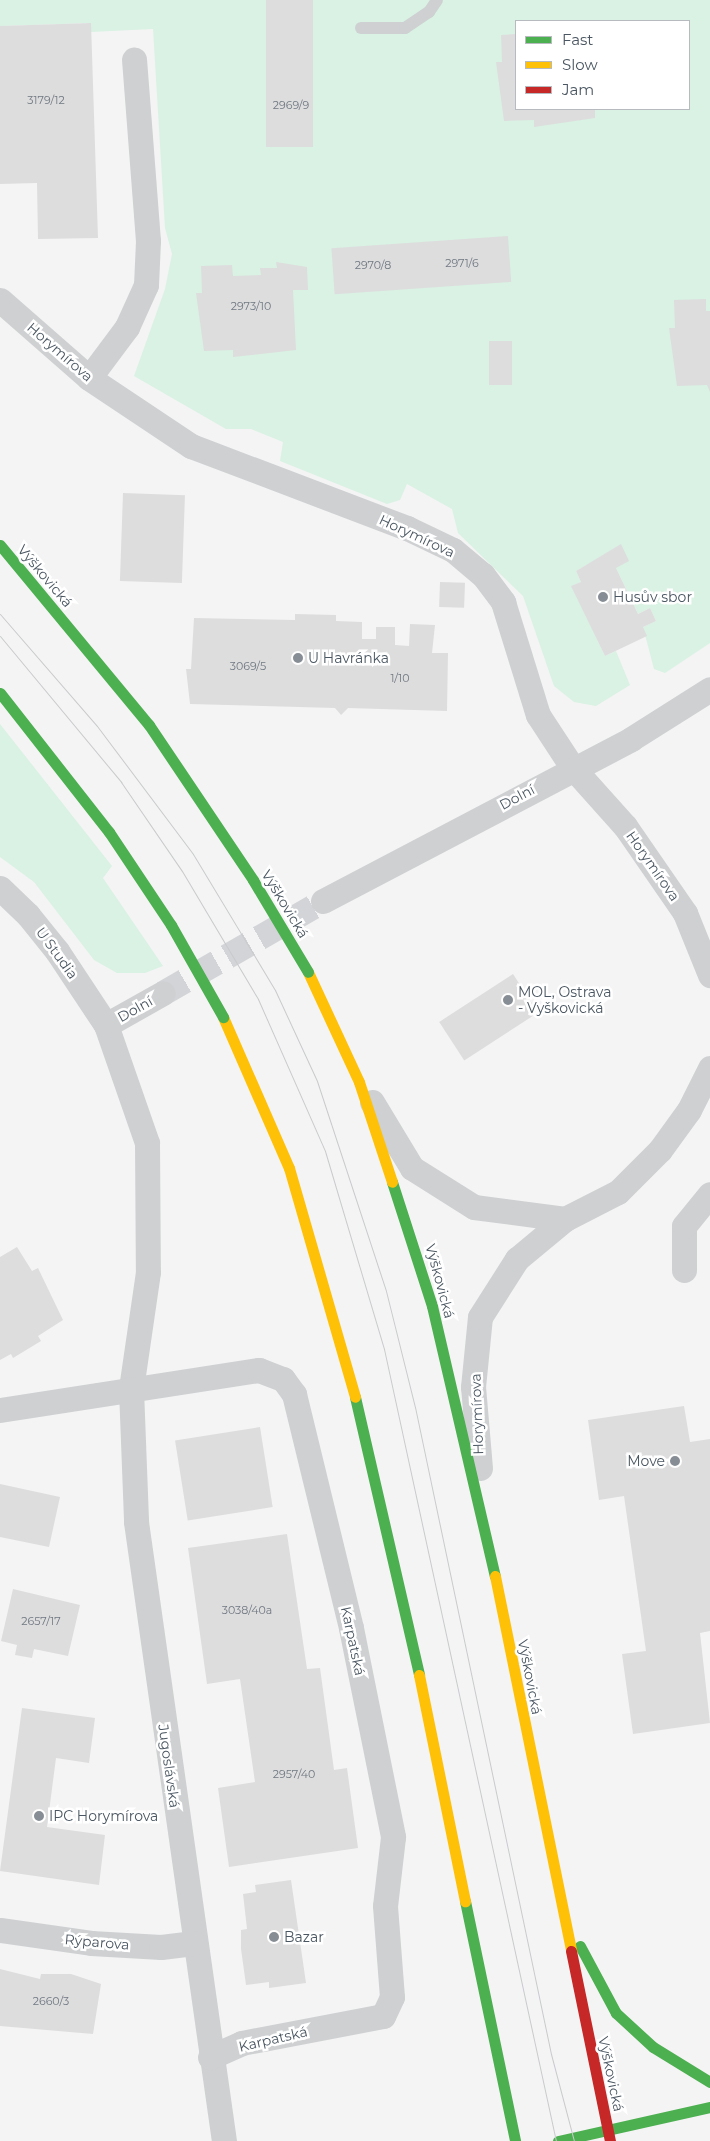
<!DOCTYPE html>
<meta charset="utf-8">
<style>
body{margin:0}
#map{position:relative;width:710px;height:2141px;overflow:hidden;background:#f4f4f4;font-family:Montserrat,sans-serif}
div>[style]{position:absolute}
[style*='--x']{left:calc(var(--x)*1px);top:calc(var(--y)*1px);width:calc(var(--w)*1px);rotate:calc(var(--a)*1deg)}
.green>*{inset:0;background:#d9f2e3}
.building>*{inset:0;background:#ddddde;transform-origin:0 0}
.street-tunnel>*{height:25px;margin-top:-12.5px;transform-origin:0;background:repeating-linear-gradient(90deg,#d2d4d7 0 25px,transparent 0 37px)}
.lane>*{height:12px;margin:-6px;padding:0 6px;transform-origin:6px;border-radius:6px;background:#ced0d2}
.street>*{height:25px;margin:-12.5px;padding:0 12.5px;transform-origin:12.5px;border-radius:12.5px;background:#ced0d2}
.fast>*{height:11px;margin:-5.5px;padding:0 5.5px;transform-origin:5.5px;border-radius:5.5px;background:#4caf50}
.slow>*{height:11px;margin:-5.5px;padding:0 5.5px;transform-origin:5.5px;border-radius:5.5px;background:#ffc107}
.jam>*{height:11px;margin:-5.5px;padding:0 5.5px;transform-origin:5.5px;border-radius:5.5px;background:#c62828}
.tram>*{height:1px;margin:-0.5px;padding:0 0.5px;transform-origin:0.5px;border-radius:0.5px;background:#c9cacc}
.fast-bridge>*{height:11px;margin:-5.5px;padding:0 5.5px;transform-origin:5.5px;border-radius:5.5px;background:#4caf50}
.dots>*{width:14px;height:14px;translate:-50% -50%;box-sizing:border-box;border:2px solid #fff;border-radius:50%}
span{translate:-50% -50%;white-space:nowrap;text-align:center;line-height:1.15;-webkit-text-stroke:5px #fff;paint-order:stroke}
.number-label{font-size:11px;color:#707881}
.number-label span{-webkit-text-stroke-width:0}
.street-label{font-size:14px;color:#4a5661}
.poi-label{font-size:14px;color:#4a5661}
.left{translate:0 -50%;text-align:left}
.right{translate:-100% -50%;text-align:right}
.legend{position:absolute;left:515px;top:20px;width:175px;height:90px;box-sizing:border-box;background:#fff;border:1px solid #b7bbc0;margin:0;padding:6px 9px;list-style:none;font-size:15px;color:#4a5661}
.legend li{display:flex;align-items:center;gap:10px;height:25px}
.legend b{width:25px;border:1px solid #b7bbc0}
</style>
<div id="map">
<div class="green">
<div style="clip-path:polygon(evenodd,0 0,710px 0,710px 643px,665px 673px,654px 669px,643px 627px,656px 621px,650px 608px,638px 614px,616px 568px,621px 545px,576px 571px,581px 582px,572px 586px,605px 656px,616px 651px,630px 685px,596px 706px,574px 702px,554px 686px,523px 596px,458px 533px,452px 509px,407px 484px,400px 500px,387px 504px,280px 461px,283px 442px,251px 429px,226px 429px,134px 376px,165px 289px,172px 254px,165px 228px,153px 29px,91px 32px,90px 23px,0 26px,0 0,516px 21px,689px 21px,689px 109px,516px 109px,516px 21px)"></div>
<div style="clip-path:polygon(0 724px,112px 866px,103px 878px,163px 966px,145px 973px,117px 973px,94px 960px,34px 882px,0 857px)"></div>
</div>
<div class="building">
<div style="left:266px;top:0;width:47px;height:147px"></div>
<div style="clip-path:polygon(91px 23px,98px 238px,38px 239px,37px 183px,0 184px,0 26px)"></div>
<div style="clip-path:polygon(516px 34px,516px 109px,595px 109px,595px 118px,534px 127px,534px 120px,504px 121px,496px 62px,502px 62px,501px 35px)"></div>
<div style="left:508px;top:236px;width:46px;height:177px;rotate:86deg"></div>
<div style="clip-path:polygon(276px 262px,307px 267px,308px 290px,293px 290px,296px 350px,233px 357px,233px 350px,204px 351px,196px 293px,202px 293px,201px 266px,232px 265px,233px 276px,261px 275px,260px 268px,277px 268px)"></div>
<div style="clip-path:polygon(706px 299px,706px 311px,710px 311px,710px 392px,707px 385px,677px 386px,669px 328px,675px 328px,674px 300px)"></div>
<div style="left:489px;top:341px;width:23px;height:44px"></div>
<div style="left:123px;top:493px;width:62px;height:88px;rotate:2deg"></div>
<div style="clip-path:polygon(621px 544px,629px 561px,616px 568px,638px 614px,650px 608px,656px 621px,643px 627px,647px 636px,605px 656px,571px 586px,581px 582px,576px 571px)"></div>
<div style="left:440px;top:582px;width:25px;height:25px;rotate:2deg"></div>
<div style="clip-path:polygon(295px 614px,336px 615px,336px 621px,362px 622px,362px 639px,376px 639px,376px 627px,395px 627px,395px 645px,409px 646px,410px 624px,435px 625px,432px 653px,448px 653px,447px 711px,348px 708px,341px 715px,335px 708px,190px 704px,186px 669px,191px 669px,194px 618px,295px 620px)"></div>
<div style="left:513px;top:974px;width:46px;height:88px;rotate:57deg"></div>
<div style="clip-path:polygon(17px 1247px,32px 1271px,38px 1268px,63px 1320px,38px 1336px,41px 1341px,13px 1358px,11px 1354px,0 1360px,0 1257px)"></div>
<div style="clip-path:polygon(684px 1406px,690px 1442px,710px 1439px,710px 1631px,700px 1633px,710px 1723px,633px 1734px,622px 1654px,646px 1651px,624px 1496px,599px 1500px,588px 1420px)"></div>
<div style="left:260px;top:1427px;width:81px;height:86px;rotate:81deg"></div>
<div style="clip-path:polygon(0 1484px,60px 1497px,49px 1547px,0 1537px)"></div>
<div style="clip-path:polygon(287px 1534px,307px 1669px,320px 1668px,334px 1770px,347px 1768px,358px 1848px,229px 1867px,218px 1788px,255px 1782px,240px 1679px,207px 1684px,188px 1548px)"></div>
<div style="clip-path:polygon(13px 1589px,80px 1605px,68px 1656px,34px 1649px,32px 1658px,15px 1655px,17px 1645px,1px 1641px)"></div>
<div style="clip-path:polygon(22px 1708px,95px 1718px,89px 1763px,56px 1758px,47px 1827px,105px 1835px,99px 1885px,0 1871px)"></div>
<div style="clip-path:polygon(291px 1880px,306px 1983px,269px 1988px,269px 1982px,246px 1985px,241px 1949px,241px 1930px,247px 1929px,243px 1894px,256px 1892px,255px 1885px)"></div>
<div style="clip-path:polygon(0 1969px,40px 1979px,41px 1974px,71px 1974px,101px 1984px,93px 2034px,0 2026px)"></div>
</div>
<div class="street-tunnel">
<div style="--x:163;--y:993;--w:185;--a:-29.9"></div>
</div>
<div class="lane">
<div style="--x:361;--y:28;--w:44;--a:0"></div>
<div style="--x:405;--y:28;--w:29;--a:-34"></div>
<div style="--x:429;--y:12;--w:14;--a:-56"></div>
</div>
<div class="street">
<div style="--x:0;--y:300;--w:118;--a:41.2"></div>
<div style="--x:89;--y:378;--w:123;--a:33.7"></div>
<div style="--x:191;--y:446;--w:231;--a:20.8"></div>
<div style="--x:407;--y:528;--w:51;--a:25.6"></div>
<div style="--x:453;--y:550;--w:39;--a:40"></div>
<div style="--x:483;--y:575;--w:34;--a:53"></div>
<div style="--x:503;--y:602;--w:118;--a:72.8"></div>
<div style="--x:538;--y:715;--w:62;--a:56.8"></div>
<div style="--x:572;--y:767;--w:79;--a:48.1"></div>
<div style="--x:625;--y:826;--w:106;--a:55.4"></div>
<div style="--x:685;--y:913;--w:67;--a:68"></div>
<div style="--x:89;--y:378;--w:64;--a:-53.3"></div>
<div style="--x:127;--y:327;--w:46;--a:-65.7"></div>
<div style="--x:146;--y:285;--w:44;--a:-87.4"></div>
<div style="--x:148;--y:241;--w:182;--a:-94.4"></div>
<div style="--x:0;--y:888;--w:39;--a:44"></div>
<div style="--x:28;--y:915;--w:46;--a:51.1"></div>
<div style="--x:57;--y:951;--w:89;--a:56.5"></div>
<div style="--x:106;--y:1025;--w:125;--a:70.8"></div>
<div style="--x:147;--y:1143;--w:129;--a:89.6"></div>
<div style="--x:148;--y:1272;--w:118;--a:98.3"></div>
<div style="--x:131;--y:1389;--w:133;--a:87.8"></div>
<div style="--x:136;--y:1522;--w:625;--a:81.91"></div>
<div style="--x:323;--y:901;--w:348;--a:-27.7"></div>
<div style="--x:631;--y:739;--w:93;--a:-32.3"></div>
<div style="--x:106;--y:1025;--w:65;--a:-29.3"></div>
<div style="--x:372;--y:1102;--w:77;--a:58.8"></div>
<div style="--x:412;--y:1168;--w:73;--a:32.2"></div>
<div style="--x:474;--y:1207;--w:92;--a:7.5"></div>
<div style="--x:684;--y:1270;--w:44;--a:-90"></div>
<div style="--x:684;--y:1226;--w:41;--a:-50.9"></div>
<div style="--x:0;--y:1410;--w:262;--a:-8.8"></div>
<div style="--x:259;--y:1370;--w:26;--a:21"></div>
<div style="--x:283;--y:1379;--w:19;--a:54"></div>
<div style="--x:294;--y:1394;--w:241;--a:76.3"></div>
<div style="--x:351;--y:1628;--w:213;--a:78.6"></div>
<div style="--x:393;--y:1837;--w:69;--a:96.6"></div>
<div style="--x:385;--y:1906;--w:91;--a:85.6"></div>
<div style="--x:392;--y:1997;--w:21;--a:115"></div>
<div style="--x:383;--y:2016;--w:144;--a:169.2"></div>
<div style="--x:242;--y:2043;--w:35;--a:156"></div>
<div style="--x:480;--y:1468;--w:81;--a:-94.9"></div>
<div style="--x:473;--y:1387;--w:70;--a:-84.3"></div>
<div style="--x:480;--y:1317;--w:69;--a:-57.5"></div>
<div style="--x:517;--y:1259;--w:62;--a:-39.8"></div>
<div style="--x:565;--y:1219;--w:59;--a:-27"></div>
<div style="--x:618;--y:1192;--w:59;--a:-45"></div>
<div style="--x:660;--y:1150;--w:49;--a:-54.1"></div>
<div style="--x:689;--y:1110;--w:47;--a:-63.4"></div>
<div style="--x:0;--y:1930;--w:92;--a:8.1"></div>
<div style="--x:91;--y:1943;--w:70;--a:3.3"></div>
<div style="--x:161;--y:1947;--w:33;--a:-7"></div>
</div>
<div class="fast">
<div style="--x:0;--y:545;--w:234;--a:50.4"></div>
<div style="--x:149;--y:725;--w:187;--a:56.1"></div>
<div style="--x:0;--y:693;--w:177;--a:51.9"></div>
<div style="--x:109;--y:832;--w:112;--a:56.3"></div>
<div style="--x:392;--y:1182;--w:130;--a:72.1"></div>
<div style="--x:432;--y:1306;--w:277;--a:76.9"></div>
<div style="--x:355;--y:1397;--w:285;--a:77"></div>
<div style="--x:465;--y:1901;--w:245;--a:78.2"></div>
<div style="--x:580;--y:1946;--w:76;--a:61.8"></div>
<div style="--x:616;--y:2013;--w:50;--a:42.6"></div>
<div style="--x:653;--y:2047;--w:67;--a:31.6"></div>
<div style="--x:558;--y:2141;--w:156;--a:-12.6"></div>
</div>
<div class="slow">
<div style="--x:308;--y:972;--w:121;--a:65.1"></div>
<div style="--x:359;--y:1082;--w:105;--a:71.7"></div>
<div style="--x:223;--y:1017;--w:165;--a:66.4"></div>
<div style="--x:289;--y:1168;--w:238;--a:73.9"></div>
<div style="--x:495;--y:1576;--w:383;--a:78.5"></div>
<div style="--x:419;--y:1675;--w:231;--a:78.5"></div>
</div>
<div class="jam">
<div style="--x:571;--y:1951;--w:194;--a:78.4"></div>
</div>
<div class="tram">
<div style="--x:0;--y:614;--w:148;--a:49.1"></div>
<div style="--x:97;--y:726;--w:160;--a:53.1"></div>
<div style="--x:193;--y:854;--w:159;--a:58.9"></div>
<div style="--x:275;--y:990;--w:100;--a:65.2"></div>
<div style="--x:317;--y:1081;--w:221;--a:71.8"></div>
<div style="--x:386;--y:1291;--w:120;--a:76"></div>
<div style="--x:415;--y:1407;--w:661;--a:78.13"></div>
<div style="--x:551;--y:2054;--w:90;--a:75.2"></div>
<div style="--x:0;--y:636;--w:190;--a:50.3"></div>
<div style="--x:121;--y:782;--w:108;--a:55.6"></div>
<div style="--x:182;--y:871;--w:149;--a:59.3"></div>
<div style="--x:258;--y:999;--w:166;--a:66.2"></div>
<div style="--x:325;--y:1151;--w:207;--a:73.4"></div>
<div style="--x:384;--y:1349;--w:810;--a:77.75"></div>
</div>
<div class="fast-bridge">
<div style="--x:253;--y:880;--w:107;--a:59.1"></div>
<div style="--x:171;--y:925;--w:106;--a:60.5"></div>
</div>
<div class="dots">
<div style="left:603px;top:597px;background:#868d94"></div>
<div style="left:298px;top:658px;background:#868d94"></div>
<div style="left:508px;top:1000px;background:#868d94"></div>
<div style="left:675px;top:1461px;background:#868d94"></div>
<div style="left:39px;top:1816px;background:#868d94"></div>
<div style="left:274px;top:1937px;background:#868d94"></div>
</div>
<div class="number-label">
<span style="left:46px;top:100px">3179/12</span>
<span style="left:291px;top:105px">2969/9</span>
<span style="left:462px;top:263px">2971/6</span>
<span style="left:373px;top:265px">2970/8</span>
<span style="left:251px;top:306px">2973/10</span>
<span style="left:248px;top:666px">3069/5</span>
<span style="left:400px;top:678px">1/10</span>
<span style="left:247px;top:1610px">3038/40a</span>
<span style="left:41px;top:1621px">2657/17</span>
<span style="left:294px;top:1774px">2957/40</span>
<span style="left:51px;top:2001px">2660/3</span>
</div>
<div class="street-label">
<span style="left:60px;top:352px;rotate:41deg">Horymírova</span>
<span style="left:417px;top:536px;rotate:25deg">Horymírova</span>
<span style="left:45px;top:576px;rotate:50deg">Výškovická</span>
<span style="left:517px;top:797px;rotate:-28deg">Dolní</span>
<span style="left:653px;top:866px;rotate:55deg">Horymírova</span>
<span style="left:285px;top:904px;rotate:59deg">Výškovická</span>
<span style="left:57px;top:953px;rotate:54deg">U Studia</span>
<span style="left:135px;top:1009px;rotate:-29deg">Dolní</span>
<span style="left:440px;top:1281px;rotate:75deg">Výškovická</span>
<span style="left:477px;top:1414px;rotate:-92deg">Horymírova</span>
<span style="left:353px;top:1641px;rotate:78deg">Karpatská</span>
<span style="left:530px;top:1677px;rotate:79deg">Výškovická</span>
<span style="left:169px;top:1766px;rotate:82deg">Jugoslávská</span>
<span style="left:97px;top:1942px;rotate:5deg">Rýparova</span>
<span style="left:273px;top:2039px;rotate:-13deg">Karpatská</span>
<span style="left:611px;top:2074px;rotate:78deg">Výškovická</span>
</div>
<div class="poi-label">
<span class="left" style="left:613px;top:597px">Husův sbor</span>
<span class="left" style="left:308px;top:658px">U Havránka</span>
<span class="left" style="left:518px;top:1000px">MOL, Ostrava<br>- Vyškovická</span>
<span class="right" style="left:665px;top:1461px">Move</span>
<span class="left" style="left:49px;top:1816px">IPC Horymírova</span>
<span class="left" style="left:284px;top:1937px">Bazar</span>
</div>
<ul class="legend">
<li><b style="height:6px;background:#4caf50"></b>Fast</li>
<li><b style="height:6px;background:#ffc107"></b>Slow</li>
<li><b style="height:6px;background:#c62828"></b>Jam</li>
</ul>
</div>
